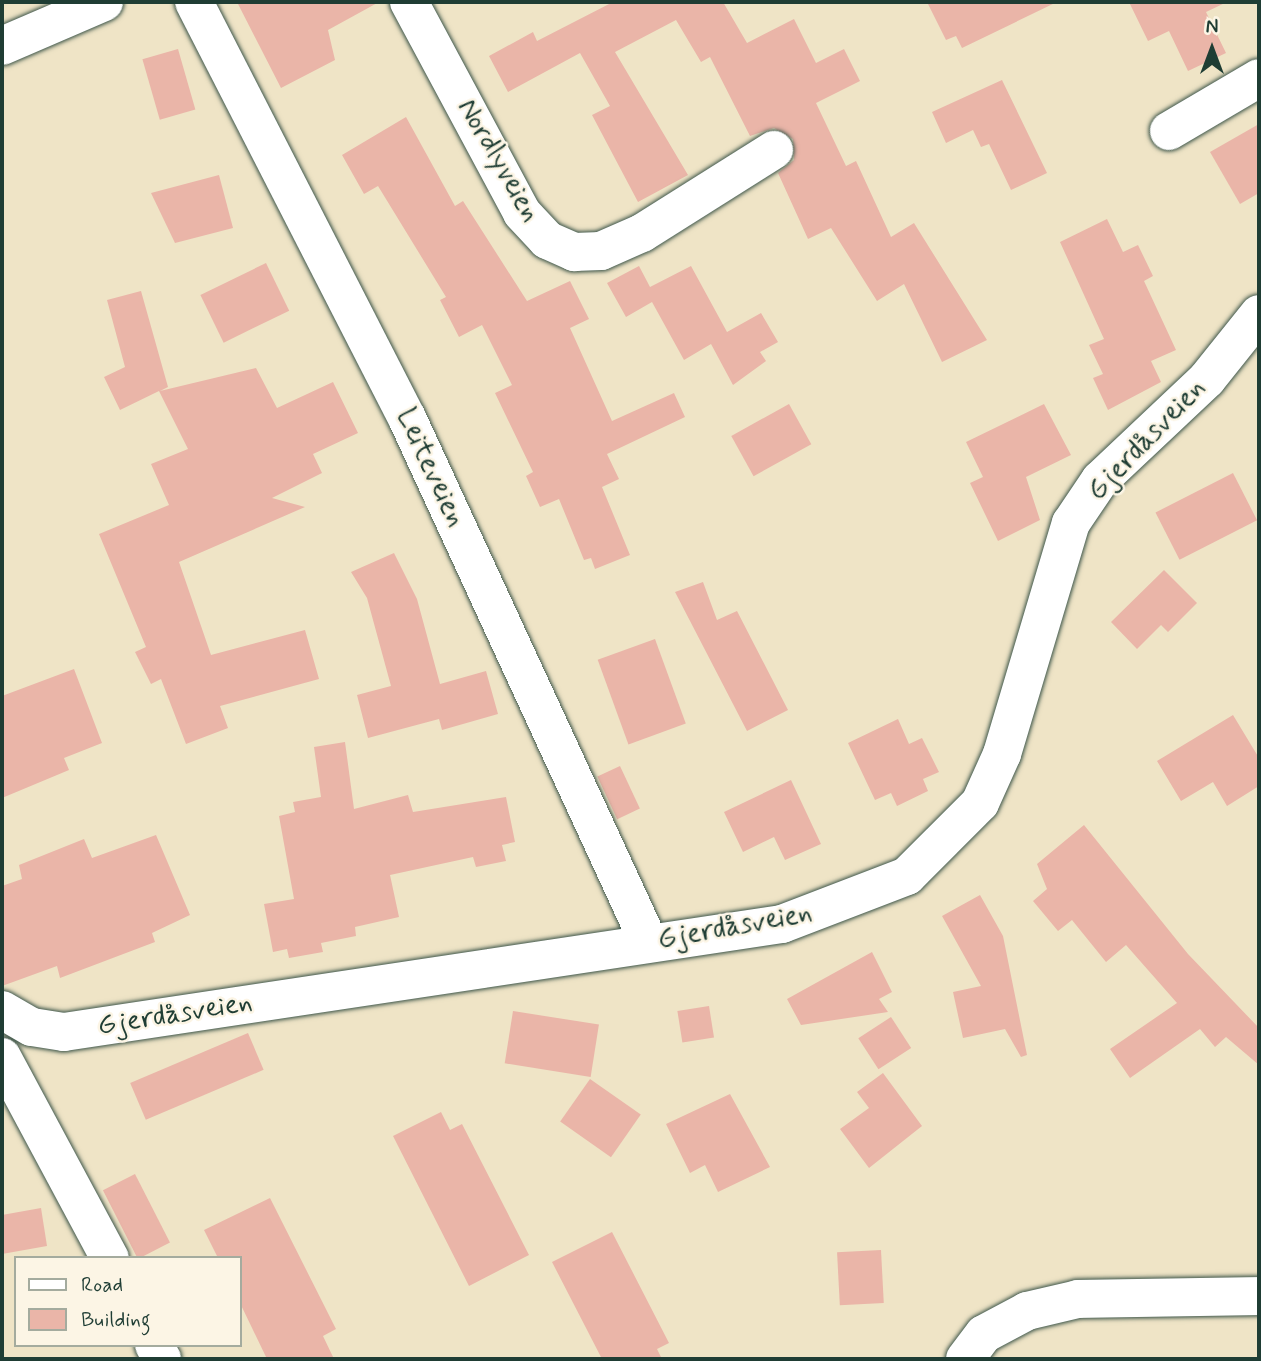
<!DOCTYPE html>
<meta charset="utf-8">
<style>
body{margin:0}
#map{position:relative;width:1261px;height:1361px;overflow:hidden;background:#efe4c6;font-family:Mynerve,sans-serif}
div>[style]{position:absolute}
[style*='--x']{left:calc(var(--x)*1px);top:calc(var(--y)*1px);width:calc(var(--w)*1px);rotate:calc(var(--a)*1deg)}
.building>*{inset:0;background:#eab5a8;transform-origin:0 0}
.roads{filter:drop-shadow(0 0 2px #3e564a) drop-shadow(0 0 2px #3e564a)}
.minor>*{height:38px;margin:-19px;padding:0 19px;transform-origin:19px;border-radius:19px;background:#fff}
span{translate:-50% -50%;white-space:nowrap;text-align:center;line-height:1.15;-webkit-text-stroke:5px #fcf5e5;paint-order:stroke}
.street-label{font-size:28px;color:#1f3d34}
.frame{position:absolute;inset:0;border:4px solid #1f3d34;pointer-events:none}
.legend{position:absolute;left:14px;top:1256px;width:228px;height:91px;box-sizing:border-box;background:#fcf5e5;border:2px solid #a4ab9e;margin:0;padding:9px 12px;list-style:none;font-size:21px;color:#1f3d34}
.legend li{display:flex;align-items:center;gap:14px;height:35px}
.legend b{width:35px;border:2px solid #a4ab9e}
.north{position:absolute;left:1177px;top:14px;width:70px;height:70px;-webkit-text-stroke:5px #fcf5e5;paint-order:stroke;rotate:0deg;font-size:19px;font-weight:700;line-height:28px;text-align:center;color:#1f3d34}
.north::after{content:'';display:block;margin:auto;width:24px;height:32px;background:#1f3d34;clip-path:polygon(50% 0,100% 100%,50% 72%,0 100%)}
</style>
<div id="map">
<div class="building">
<div style="clip-path:polygon(237px 2px,379px 2px,328px 30px,335px 60px,281px 88px)"></div>
<div style="clip-path:polygon(613px 2px,723px 2px,747px 43px,794px 19px,816px 63px,844px 49px,860px 81px,816px 103px,846px 166px,856px 161px,891px 237px,914px 223px,987px 340px,942px 362px,904px 284px,877px 301px,831px 228px,808px 239px,778px 173px,794px 160px,793px 139px,774px 128px,750px 136px,710px 57px,701px 62px,676px 20px,615px 52px,688px 175px,638px 202px,592px 115px,610px 106px,580px 53px,508px 92px,489px 56px,533px 32px,537px 41px)"></div>
<div style="clip-path:polygon(927px 2px,1057px 2px,962px 48px,956px 36px,946px 40px)"></div>
<div style="clip-path:polygon(1129px 2px,1227px 2px,1206px 12px,1226px 53px,1188px 71px,1169px 31px,1148px 41px)"></div>
<div style="left:178px;top:49px;width:63px;height:37px;rotate:74deg"></div>
<div style="clip-path:polygon(1002px 80px,1047px 173px,1011px 190px,989px 144px,981px 147px,973px 130px,946px 143px,932px 112px)"></div>
<div style="clip-path:polygon(406px 117px,455px 206px,463px 201px,527px 301px,570px 281px,589px 319px,570px 328px,612px 421px,674px 393px,685px 417px,607px 454px,619px 479px,602px 487px,630px 555px,595px 569px,591px 558px,584px 560px,559px 499px,540px 507px,526px 476px,533px 472px,495px 393px,512px 385px,482px 325px,459px 337px,440px 300px,446px 297px,378px 186px,364px 194px,342px 155px)"></div>
<div style="clip-path:polygon(1259px 124px,1259px 193px,1240px 204px,1210px 152px)"></div>
<div style="clip-path:polygon(219px 175px,233px 228px,175px 243px,151px 193px)"></div>
<div style="clip-path:polygon(1107px 219px,1123px 252px,1138px 245px,1153px 276px,1144px 281px,1176px 350px,1151px 361px,1161px 382px,1108px 410px,1093px 378px,1103px 374px,1089px 345px,1104px 339px,1060px 242px)"></div>
<div style="left:266px;top:263px;width:53px;height:73px;rotate:64deg"></div>
<div style="clip-path:polygon(639px 266px,650px 287px,691px 266px,727px 332px,761px 313px,778px 342px,760px 352px,766px 361px,733px 385px,711px 344px,684px 360px,652px 302px,626px 317px,607px 283px)"></div>
<div style="clip-path:polygon(141px 291px,168px 387px,160px 391px,256px 368px,277px 408px,333px 382px,358px 433px,313px 454px,322px 473px,272px 498px,305px 507px,179px 562px,211px 655px,305px 630px,319px 679px,220px 706px,228px 728px,186px 744px,161px 679px,151px 684px,135px 652px,146px 647px,99px 534px,169px 505px,151px 464px,188px 449px,159px 391px,120px 410px,104px 377px,125px 367px,107px 300px)"></div>
<div style="left:789px;top:404px;width:46px;height:66px;rotate:61deg"></div>
<div style="clip-path:polygon(1044px 404px,1071px 455px,1026px 477px,1040px 520px,998px 541px,970px 483px,983px 477px,966px 442px)"></div>
<div style="left:1233px;top:473px;width:53px;height:87px;rotate:63deg"></div>
<div style="clip-path:polygon(394px 553px,417px 599px,440px 684px,486px 671px,498px 714px,442px 730px,439px 719px,368px 738px,357px 695px,391px 686px,367px 598px,351px 572px)"></div>
<div style="clip-path:polygon(1164px 570px,1197px 603px,1168px 632px,1161px 625px,1137px 649px,1111px 622px)"></div>
<div style="clip-path:polygon(703px 582px,717px 620px,737px 611px,788px 710px,747px 731px,675px 592px)"></div>
<div style="left:655px;top:639px;width:90px;height:61px;rotate:70deg"></div>
<div style="clip-path:polygon(74px 669px,102px 743px,64px 758px,69px 770px,2px 798px,2px 696px)"></div>
<div style="clip-path:polygon(1233px 715px,1259px 758px,1259px 786px,1227px 806px,1213px 782px,1181px 801px,1157px 761px)"></div>
<div style="clip-path:polygon(898px 719px,909px 744px,922px 738px,939px 772px,923px 779px,928px 791px,897px 806px,891px 793px,875px 800px,848px 743px)"></div>
<div style="clip-path:polygon(345px 742px,354px 809px,408px 795px,413px 812px,506px 797px,515px 842px,502px 845px,506px 861px,476px 867px,473px 857px,390px 875px,399px 917px,355px 927px,356px 936px,321px 943px,323px 952px,289px 958px,287px 949px,273px 952px,264px 904px,294px 899px,279px 816px,295px 812px,293px 802px,321px 797px,314px 747px)"></div>
<div style="left:620px;top:766px;width:47px;height:25px;rotate:65deg"></div>
<div style="clip-path:polygon(791px 780px,821px 844px,785px 860px,774px 837px,743px 852px,724px 812px)"></div>
<div style="clip-path:polygon(1084px 825px,1188px 954px,1259px 1028px,1259px 1065px,1226px 1037px,1215px 1047px,1200px 1029px,1130px 1078px,1110px 1049px,1177px 1003px,1126px 945px,1106px 962px,1072px 920px,1058px 931px,1033px 901px,1047px 889px,1037px 864px)"></div>
<div style="clip-path:polygon(156px 835px,190px 915px,152px 933px,155px 942px,60px 978px,57px 966px,2px 986px,2px 886px,22px 879px,19px 865px,84px 839px,92px 858px)"></div>
<div style="clip-path:polygon(980px 895px,1003px 936px,1027px 1055px,1021px 1057px,1005px 1029px,963px 1038px,953px 992px,981px 986px,942px 916px)"></div>
<div style="clip-path:polygon(872px 952px,892px 992px,879px 999px,888px 1012px,801px 1025px,787px 999px)"></div>
<div style="left:709px;top:1006px;width:32px;height:32px;rotate:81deg"></div>
<div style="left:513px;top:1011px;width:87px;height:53px;rotate:9deg"></div>
<div style="left:891px;top:1017px;width:37px;height:39px;rotate:57deg"></div>
<div style="left:248px;top:1033px;width:40px;height:128px;rotate:67deg"></div>
<div style="clip-path:polygon(883px 1073px,922px 1126px,869px 1168px,840px 1129px,869px 1108px,857px 1092px)"></div>
<div style="left:590px;top:1079px;width:62px;height:52px;rotate:35deg"></div>
<div style="clip-path:polygon(730px 1094px,770px 1167px,718px 1192px,705px 1165px,690px 1173px,666px 1124px)"></div>
<div style="clip-path:polygon(441px 1112px,450px 1130px,462px 1124px,529px 1255px,469px 1286px,393px 1136px)"></div>
<div style="left:135px;top:1174px;width:77px;height:36px;rotate:63deg"></div>
<div style="clip-path:polygon(270px 1198px,336px 1329px,323px 1336px,334px 1359px,267px 1359px,240px 1303px,240px 1258px,218px 1258px,204px 1230px)"></div>
<div style="clip-path:polygon(41px 1208px,47px 1246px,2px 1254px,2px 1215px)"></div>
<div style="clip-path:polygon(612px 1232px,669px 1343px,657px 1349px,662px 1359px,602px 1359px,552px 1262px)"></div>
<div style="left:881px;top:1250px;width:53px;height:44px;rotate:87deg"></div>
</div>
<div class="roads">
<div class="minor">
<div style="--x:194;--y:2;--w:467;--a:62.9"></div>
<div style="--x:407;--y:418;--w:578;--a:65.25"></div>
<div style="--x:409;--y:2;--w:239;--a:61.8"></div>
<div style="--x:522;--y:213;--w:37;--a:47"></div>
<div style="--x:547;--y:240;--w:30;--a:24"></div>
<div style="--x:574;--y:252;--w:27;--a:-2"></div>
<div style="--x:601;--y:251;--w:45;--a:-23.7"></div>
<div style="--x:642;--y:233;--w:156;--a:-32.2"></div>
<div style="--x:2;--y:46;--w:111;--a:-23.3"></div>
<div style="--x:1169;--y:131;--w:104;--a:-30.5"></div>
<div style="--x:2;--y:1010;--w:34;--a:30"></div>
<div style="--x:32;--y:1027;--w:32;--a:9"></div>
<div style="--x:64;--y:1032;--w:726;--a:-8.55"></div>
<div style="--x:782;--y:924;--w:134;--a:-21"></div>
<div style="--x:907;--y:876;--w:103;--a:-45"></div>
<div style="--x:980;--y:803;--w:54;--a:-65.8"></div>
<div style="--x:1002;--y:754;--w:241;--a:-73.4"></div>
<div style="--x:1071;--y:523;--w:52;--a:-56"></div>
<div style="--x:1100;--y:480;--w:147;--a:-43.3"></div>
<div style="--x:1207;--y:379;--w:83;--a:-51.3"></div>
<div style="--x:2;--y:1057;--w:228;--a:61.8"></div>
<div style="--x:154;--y:1345;--w:16;--a:60"></div>
<div style="--x:965;--y:1359;--w:31;--a:-53"></div>
<div style="--x:984;--y:1334;--w:49;--a:-28.1"></div>
<div style="--x:1027;--y:1311;--w:52;--a:-13.2"></div>
<div style="--x:1078;--y:1299;--w:181;--a:-0.9"></div>
</div>
</div>
<div class="street-label">
<span style="left:498px;top:161px;rotate:60deg">Nordlyveien</span>
<span style="left:1147px;top:440px;rotate:-46deg">Gjerdåsveien</span>
<span style="left:430px;top:468px;rotate:65deg">Leiteveien</span>
<span style="left:735px;top:927px;rotate:-10deg">Gjerdåsveien</span>
<span style="left:175px;top:1015px;rotate:-9deg">Gjerdåsveien</span>
</div>
<div class="frame"></div>
<ul class="legend">
<li><b style="height:9px;background:#fff"></b>Road</li>
<li><b style="height:19px;background:#eab5a8"></b>Building</li>
</ul>
<div class="north">N</div>
</div>
